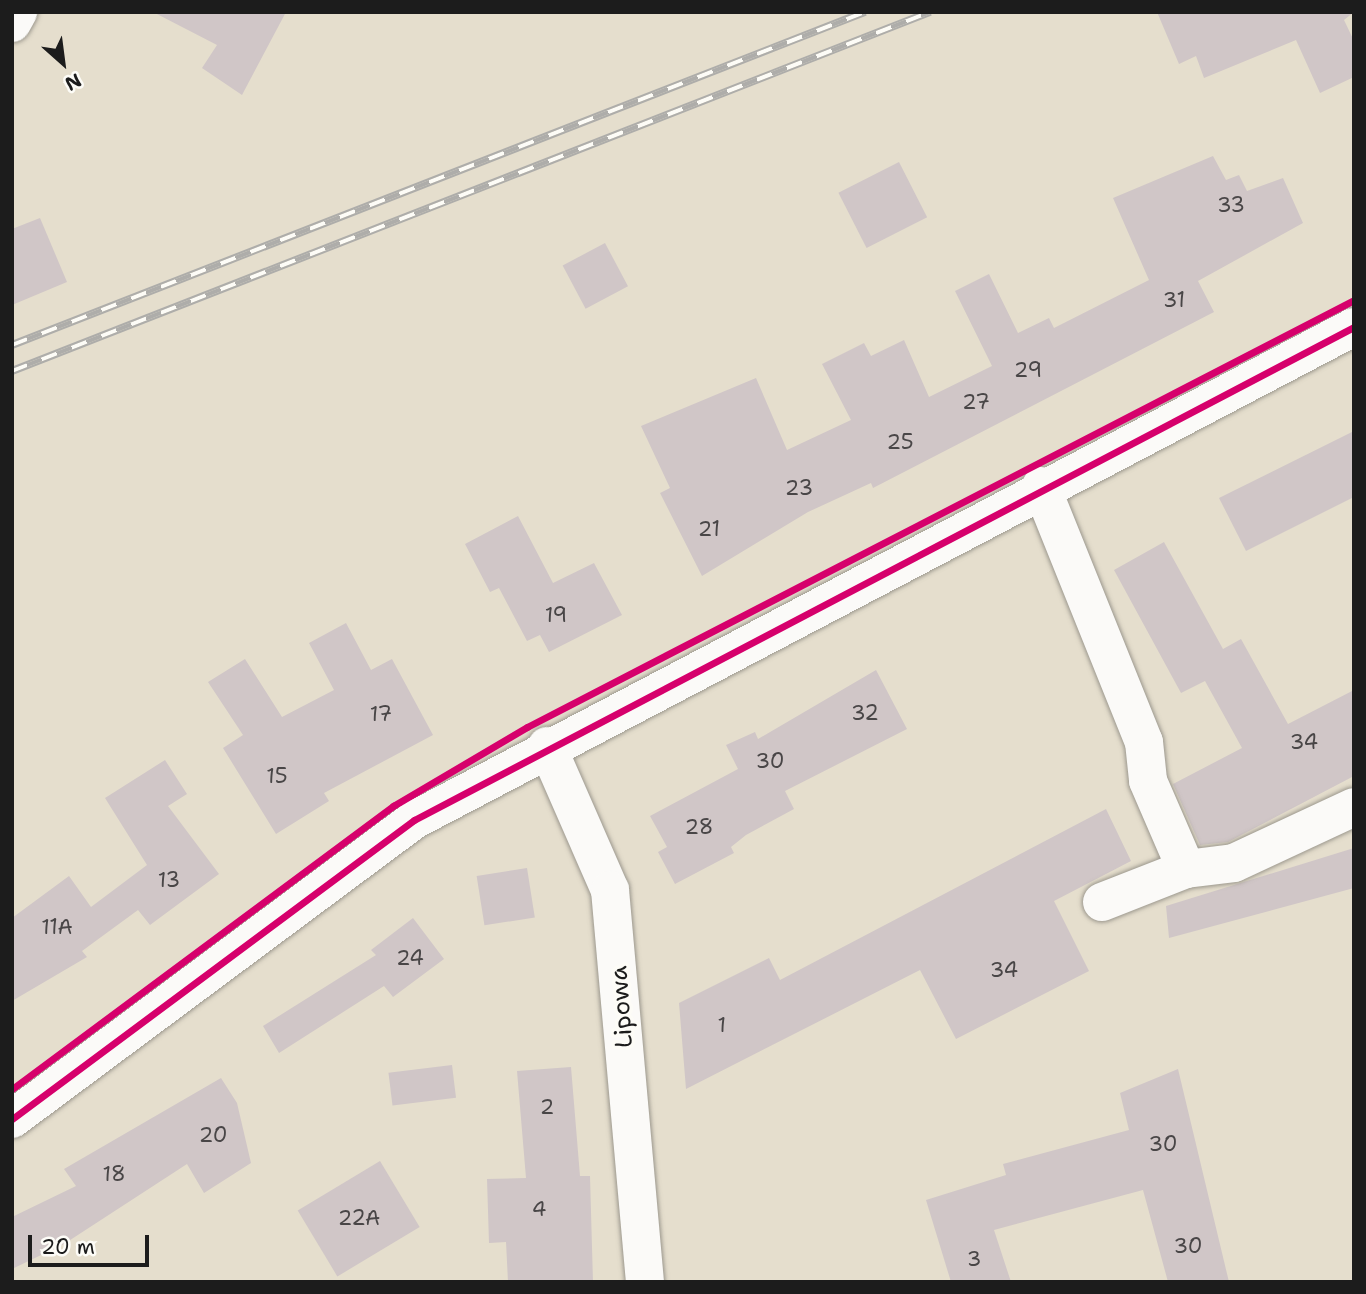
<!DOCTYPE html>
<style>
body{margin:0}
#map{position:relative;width:1366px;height:1294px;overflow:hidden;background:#e5decd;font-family:"Shantell Sans",sans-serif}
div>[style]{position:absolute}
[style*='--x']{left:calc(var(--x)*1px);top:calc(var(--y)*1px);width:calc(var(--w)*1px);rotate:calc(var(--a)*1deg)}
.building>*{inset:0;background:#d0c6c7;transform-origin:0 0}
.roads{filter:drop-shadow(0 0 2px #9c988e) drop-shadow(0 0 2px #9c988e)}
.minor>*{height:38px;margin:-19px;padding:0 19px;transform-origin:19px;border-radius:19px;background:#fbfaf8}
.major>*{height:38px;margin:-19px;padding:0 19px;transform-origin:19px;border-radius:19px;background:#fbfaf8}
.rail>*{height:8px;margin-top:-4px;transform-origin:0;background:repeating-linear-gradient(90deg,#fdfcf7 0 16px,#aeadaa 0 32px);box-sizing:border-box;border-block:2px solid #aeadaa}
.cycleway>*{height:7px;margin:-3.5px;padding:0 3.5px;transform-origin:3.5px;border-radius:3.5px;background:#d6006c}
span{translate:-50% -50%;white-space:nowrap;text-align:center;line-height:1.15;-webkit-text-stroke:7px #fdfcf7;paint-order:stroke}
.number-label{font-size:21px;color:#494647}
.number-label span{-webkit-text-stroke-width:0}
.street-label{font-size:24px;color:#1c1c1c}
.frame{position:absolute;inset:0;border:14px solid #1c1c1c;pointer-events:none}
.north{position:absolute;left:28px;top:28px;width:70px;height:70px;-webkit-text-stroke:5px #fdfcf7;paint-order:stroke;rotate:152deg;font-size:19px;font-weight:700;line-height:28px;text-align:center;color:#1c1c1c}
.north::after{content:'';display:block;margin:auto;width:24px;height:32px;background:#1c1c1c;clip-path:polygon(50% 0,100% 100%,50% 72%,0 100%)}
.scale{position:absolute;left:28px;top:1235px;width:121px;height:32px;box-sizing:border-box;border:4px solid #1c1c1c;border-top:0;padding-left:9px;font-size:21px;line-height:24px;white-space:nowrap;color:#1c1c1c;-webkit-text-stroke:5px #fdfcf7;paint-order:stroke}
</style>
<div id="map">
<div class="building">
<div style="clip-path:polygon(153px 12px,286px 12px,242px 95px,202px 68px,217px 45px)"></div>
<div style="clip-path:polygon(1157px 12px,1354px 12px,1344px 20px,1354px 41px,1354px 77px,1320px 93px,1296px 40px,1204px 78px,1196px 56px,1179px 64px)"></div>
<div style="clip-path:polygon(1213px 156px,1226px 180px,1239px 175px,1247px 191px,1283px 178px,1303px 223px,1198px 281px,1214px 312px,873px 488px,871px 483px,808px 512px,702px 576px,660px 493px,670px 488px,641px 426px,756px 378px,787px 450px,851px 420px,822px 364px,864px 343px,871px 356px,904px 340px,929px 397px,992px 366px,955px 291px,989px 274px,1018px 333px,1049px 318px,1054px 328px,1149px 280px,1113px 198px)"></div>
<div style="left:899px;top:162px;width:62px;height:68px;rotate:63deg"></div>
<div style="clip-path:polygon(40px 218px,67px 282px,12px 305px,12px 229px)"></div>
<div style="left:605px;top:243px;width:49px;height:48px;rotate:62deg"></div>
<div style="clip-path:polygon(1354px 431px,1354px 497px,1246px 551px,1219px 498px)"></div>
<div style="clip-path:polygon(518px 516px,553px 583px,594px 563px,622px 615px,549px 652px,540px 635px,527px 641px,499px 588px,490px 592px,465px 544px)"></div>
<div style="clip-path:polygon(1164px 542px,1223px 649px,1241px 639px,1288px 724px,1354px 690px,1354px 776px,1228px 842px,1200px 845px,1173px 784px,1242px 748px,1205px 681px,1181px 693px,1114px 570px)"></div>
<div style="clip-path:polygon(346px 623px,371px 670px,392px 659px,433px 735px,324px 793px,329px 801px,276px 834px,223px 748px,243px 735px,208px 682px,245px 659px,282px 717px,334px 690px,309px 643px)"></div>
<div style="clip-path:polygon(876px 670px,907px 729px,785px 791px,794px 809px,746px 835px,731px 847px,734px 853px,675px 884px,658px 852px,667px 847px,650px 816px,738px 769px,726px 745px,755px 732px,758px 739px)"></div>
<div style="clip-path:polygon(165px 760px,187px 794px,168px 806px,219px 874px,150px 925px,138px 910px,82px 951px,87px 957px,12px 1001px,12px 918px,69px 876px,91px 907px,147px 865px,105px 798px)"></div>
<div style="clip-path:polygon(1106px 809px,1131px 861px,1054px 901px,1089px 971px,956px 1039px,920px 970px,686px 1089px,679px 1003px,769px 958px,780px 980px)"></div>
<div style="clip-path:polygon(1354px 848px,1354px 888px,1169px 938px,1166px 906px)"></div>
<div style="left:527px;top:868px;width:50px;height:51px;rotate:81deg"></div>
<div style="clip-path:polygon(413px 918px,444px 959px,393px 997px,384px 986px,279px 1053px,263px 1026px,376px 955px,371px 950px)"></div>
<div style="left:452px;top:1065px;width:33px;height:64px;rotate:83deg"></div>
<div style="clip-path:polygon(571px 1067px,580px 1176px,590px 1176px,593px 1282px,508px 1282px,506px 1242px,489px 1243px,487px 1179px,526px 1178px,517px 1071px)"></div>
<div style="clip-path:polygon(1178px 1069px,1229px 1282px,1168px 1282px,1143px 1190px,994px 1230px,1011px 1282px,951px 1282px,926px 1200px,1006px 1175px,1003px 1164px,1129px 1130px,1120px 1093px)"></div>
<div style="clip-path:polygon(221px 1078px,237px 1103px,251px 1163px,204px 1193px,187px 1164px,64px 1244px,12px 1269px,12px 1217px,76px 1186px,64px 1169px)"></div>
<div style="left:380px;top:1161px;width:77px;height:96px;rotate:59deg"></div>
</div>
<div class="roads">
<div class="minor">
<div style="--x:1041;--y:486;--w:276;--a:68.1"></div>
<div style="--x:1144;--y:742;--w:39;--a:84"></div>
<div style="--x:1148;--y:781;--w:96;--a:66.6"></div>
<div style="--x:1186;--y:869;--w:48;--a:-7.1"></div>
<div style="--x:1234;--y:863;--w:132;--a:-25"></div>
<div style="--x:547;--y:746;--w:157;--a:66.4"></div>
<div style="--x:610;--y:890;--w:394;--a:84.9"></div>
<div style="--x:1102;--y:902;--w:90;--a:-21.4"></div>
<div style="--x:12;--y:1119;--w:501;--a:-36.64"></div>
<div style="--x:414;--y:820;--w:1061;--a:-27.68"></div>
</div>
<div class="major">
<div style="--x:12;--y:23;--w:13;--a:-61"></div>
</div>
</div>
<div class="rail">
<div style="--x:12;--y:345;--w:916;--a:-21.33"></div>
<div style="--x:12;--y:371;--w:986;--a:-21.36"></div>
</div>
<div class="cycleway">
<div style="--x:12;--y:1089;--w:475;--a:-36.6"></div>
<div style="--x:393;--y:806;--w:156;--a:-30.5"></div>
<div style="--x:527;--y:727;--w:931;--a:-27.31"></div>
<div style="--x:12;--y:1119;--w:501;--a:-36.64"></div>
<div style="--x:414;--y:820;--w:1061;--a:-27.68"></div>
</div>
<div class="number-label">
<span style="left:1231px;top:205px">33</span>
<span style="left:1174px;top:300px">31</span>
<span style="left:1028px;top:370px">29</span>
<span style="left:976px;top:402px">27</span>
<span style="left:900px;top:442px">25</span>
<span style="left:799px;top:488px">23</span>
<span style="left:709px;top:529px">21</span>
<span style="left:556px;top:615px">19</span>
<span style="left:865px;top:713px">32</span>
<span style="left:381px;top:714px">17</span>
<span style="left:1304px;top:742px">34</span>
<span style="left:770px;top:761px">30</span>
<span style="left:277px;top:776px">15</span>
<span style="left:699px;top:827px">28</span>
<span style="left:169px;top:880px">13</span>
<span style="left:57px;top:927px">11A</span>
<span style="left:410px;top:958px">24</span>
<span style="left:1004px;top:970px">34</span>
<span style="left:722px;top:1025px">1</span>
<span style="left:547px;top:1107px">2</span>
<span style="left:213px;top:1135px">20</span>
<span style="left:1163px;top:1144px">30</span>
<span style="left:114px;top:1174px">18</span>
<span style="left:539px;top:1209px">4</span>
<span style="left:359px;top:1218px">22A</span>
<span style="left:1188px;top:1246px">30</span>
<span style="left:974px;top:1259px">3</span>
</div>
<div class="street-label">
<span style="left:622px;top:1007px;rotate:-94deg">Lipowa</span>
</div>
<div class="frame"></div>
<div class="north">N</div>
<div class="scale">20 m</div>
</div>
